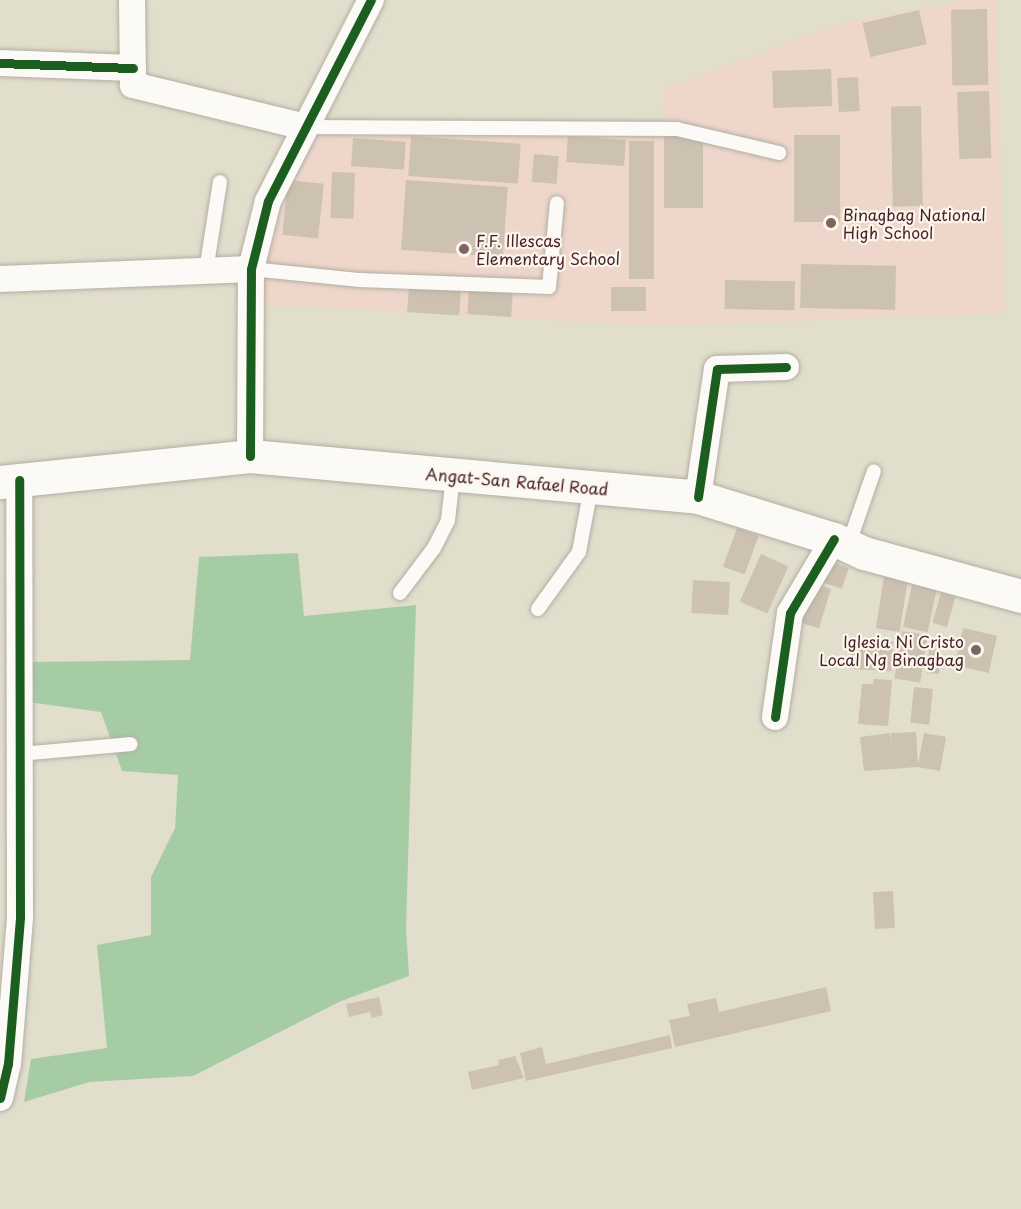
<!DOCTYPE html>
<style>
body{margin:0}
#map{position:relative;width:1021px;height:1209px;overflow:hidden;background:#e2decc;font-family:"Playpen Sans",sans-serif}
div>[style]{position:absolute}
[style*='--x']{left:calc(var(--x)*1px);top:calc(var(--y)*1px);width:calc(var(--w)*1px);rotate:calc(var(--a)*1deg)}
.built>*{inset:0;background:#eed7ca}
.forest>*{inset:0;background:#a6cca6}
.building>*{inset:0;background:#cdc1b1;transform-origin:0 0}
.roads{filter:drop-shadow(0 0 2px #b4aea4) drop-shadow(0 0 2px #b4aea4)}
.service>*{height:14px;margin:-7px;padding:0 7px;transform-origin:7px;border-radius:7px;background:#fbfaf7}
.minor>*{height:26px;margin:-13px;padding:0 13px;transform-origin:13px;border-radius:13px;background:#fbfaf7}
.secondary>*{height:33px;margin:-16.5px;padding:0 16.5px;transform-origin:16.5px;border-radius:16.5px;background:#fbfaf7}
.cycleway>*{height:9px;margin:-4.5px;padding:0 4.5px;transform-origin:4.5px;border-radius:4.5px;background:#1b5e20}
.dots>*{width:16px;height:16px;translate:-50% -50%;box-sizing:border-box;border:3px solid #fbf7ec;border-radius:50%}
span{translate:-50% -50%;white-space:nowrap;text-align:center;line-height:1.15;-webkit-text-stroke:4.5px #fbf7ec;paint-order:stroke}
.poi-label{font-size:16px;color:#4a1f2b}
.left{translate:0 -50%;text-align:left}
.right{translate:-100% -50%;text-align:right}
.street-label{font-size:16px;color:#4a1f2b}
</style>
<div id="map">
<div class="built">
<div style="clip-path:polygon(965px 0,996px 0,1005px 313px,657px 326px,259px 304px,277px 194px,307px 137px,663px 133px,664px 89px,840px 24px)"></div>
</div>
<div class="forest">
<div style="clip-path:polygon(298px 553px,304px 616px,416px 605px,406px 927px,409px 976px,341px 1001px,193px 1076px,89px 1082px,24px 1102px,31px 1059px,107px 1048px,97px 945px,151px 935px,151px 877px,175px 828px,178px 775px,122px 771px,101px 712px,28px 702px,28px 662px,190px 660px,199px 557px)"></div>
</div>
<div class="building">
<div style="left:987px;top:9px;width:76px;height:36px;rotate:89deg"></div>
<div style="left:919px;top:10px;width:35px;height:58px;rotate:77deg"></div>
<div style="left:831px;top:69px;width:37px;height:59px;rotate:88deg"></div>
<div style="left:858px;top:77px;width:34px;height:21px;rotate:87deg"></div>
<div style="left:989px;top:91px;width:67px;height:32px;rotate:88deg"></div>
<div style="left:921px;top:106px;width:100px;height:30px;rotate:89deg"></div>
<div style="left:664px;top:135px;width:39px;height:73px"></div>
<div style="left:794px;top:135px;width:46px;height:87px"></div>
<div style="left:411px;top:136px;width:110px;height:40px;rotate:4deg"></div>
<div style="left:568px;top:136px;width:58px;height:26px;rotate:4deg"></div>
<div style="left:353px;top:138px;width:53px;height:28px;rotate:4deg"></div>
<div style="left:629px;top:141px;width:25px;height:138px"></div>
<div style="left:534px;top:154px;width:25px;height:28px;rotate:5deg"></div>
<div style="left:332px;top:172px;width:23px;height:46px;rotate:2deg"></div>
<div style="left:288px;top:180px;width:36px;height:55px;rotate:6deg"></div>
<div style="left:406px;top:180px;width:102px;height:70px;rotate:4deg"></div>
<div style="left:801px;top:264px;width:95px;height:44px;rotate:1deg"></div>
<div style="left:725px;top:280px;width:70px;height:29px;rotate:1deg"></div>
<div style="left:409px;top:286px;width:52px;height:26px;rotate:4deg"></div>
<div style="left:611px;top:287px;width:35px;height:24px"></div>
<div style="left:469px;top:289px;width:44px;height:25px;rotate:4deg"></div>
<div style="left:737px;top:528px;width:23px;height:41px;rotate:20deg"></div>
<div style="left:761px;top:554px;width:30px;height:52px;rotate:24deg"></div>
<div style="left:825px;top:560px;width:25px;height:22px;rotate:18deg"></div>
<div style="left:884px;top:577px;width:24px;height:52px;rotate:9deg"></div>
<div style="left:693px;top:580px;width:37px;height:33px;rotate:3deg"></div>
<div style="left:808px;top:582px;width:24px;height:41px;rotate:17deg"></div>
<div style="left:912px;top:585px;width:25px;height:43px;rotate:12deg"></div>
<div style="left:941px;top:593px;width:15px;height:31px;rotate:16deg"></div>
<div style="left:963px;top:628px;width:35px;height:38px;rotate:13deg"></div>
<div style="left:902px;top:631px;width:26px;height:48px;rotate:9deg"></div>
<div style="left:851px;top:639px;width:42px;height:30px;rotate:3deg"></div>
<div style="left:929px;top:649px;width:12px;height:24px;rotate:5deg"></div>
<div style="clip-path:polygon(874px 679px,892px 680px,888px 726px,858px 724px,862px 684px,873px 684px)"></div>
<div style="left:914px;top:687px;width:19px;height:36px;rotate:6deg"></div>
<div style="clip-path:polygon(916px 732px,918px 765px,924px 733px,946px 737px,940px 771px,918px 767px,864px 771px,860px 737px,890px 733px,892px 747px,891px 733px)"></div>
<div style="left:893px;top:891px;width:37px;height:20px;rotate:87deg"></div>
<div style="clip-path:polygon(826px 987px,831px 1011px,675px 1047px,669px 1020px,690px 1016px,687px 1004px,716px 998px,719px 1012px)"></div>
<div style="clip-path:polygon(379px 997px,383px 1015px,372px 1018px,370px 1012px,349px 1017px,346px 1004px)"></div>
<div style="clip-path:polygon(670px 1035px,672px 1048px,526px 1081px,520px 1053px,542px 1047px,546px 1064px)"></div>
<div style="clip-path:polygon(515px 1056px,524px 1078px,472px 1090px,468px 1072px,499px 1065px,498px 1060px)"></div>
</div>
<div class="roads">
<div class="service">
<div style="--x:305;--y:127;--w:372;--a:0.3"></div>
<div style="--x:677;--y:129;--w:105;--a:13.2"></div>
<div style="--x:251;--y:269;--w:110;--a:5.8"></div>
<div style="--x:360;--y:280;--w:189;--a:2.1"></div>
<div style="--x:549;--y:287;--w:84;--a:-84.6"></div>
<div style="--x:206;--y:271;--w:90;--a:-81.1"></div>
<div style="--x:848;--y:546;--w:79;--a:-70.9"></div>
<div style="--x:400;--y:593;--w:56;--a:-52.9"></div>
<div style="--x:434;--y:548;--w:31;--a:-63"></div>
<div style="--x:448;--y:520;--w:44;--a:-83.5"></div>
<div style="--x:538;--y:609;--w:70;--a:-54.3"></div>
<div style="--x:579;--y:552;--w:65;--a:-79.4"></div>
<div style="--x:20;--y:754;--w:111;--a:-5.1"></div>
</div>
<div class="minor">
<div style="--x:132;--y:0;--w:85;--a:89.3"></div>
<div style="--x:133;--y:85;--w:177;--a:13.7"></div>
<div style="--x:0;--y:63;--w:133;--a:2.2"></div>
<div style="--x:0;--y:279;--w:251;--a:-2.3"></div>
<div style="--x:250;--y:456;--w:187;--a:-89.7"></div>
<div style="--x:251;--y:269;--w:70;--a:-76"></div>
<div style="--x:268;--y:201;--w:226;--a:-62.9"></div>
<div style="--x:698;--y:497;--w:129;--a:-81.6"></div>
<div style="--x:717;--y:369;--w:69;--a:-1.7"></div>
<div style="--x:775;--y:717;--w:105;--a:-81.8"></div>
<div style="--x:790;--y:613;--w:86;--a:-59.3"></div>
<div style="--x:0;--y:1098;--w:35;--a:-77"></div>
<div style="--x:8;--y:1064;--w:147;--a:-85.3"></div>
<div style="--x:20;--y:917;--w:437;--a:-90.1"></div>
</div>
<div class="secondary">
<div style="--x:0;--y:482;--w:251;--a:-5.9"></div>
<div style="--x:250;--y:456;--w:450;--a:5.2"></div>
<div style="--x:698;--y:497;--w:142;--a:17.2"></div>
<div style="--x:834;--y:539;--w:33;--a:25"></div>
<div style="--x:864;--y:553;--w:163;--a:15.3"></div>
</div>
</div>
<div class="cycleway">
<div style="--x:0;--y:63;--w:133;--a:2.2"></div>
<div style="--x:250;--y:456;--w:187;--a:-89.7"></div>
<div style="--x:251;--y:269;--w:70;--a:-76"></div>
<div style="--x:268;--y:201;--w:226;--a:-62.9"></div>
<div style="--x:698;--y:497;--w:129;--a:-81.6"></div>
<div style="--x:717;--y:369;--w:69;--a:-1.7"></div>
<div style="--x:775;--y:717;--w:105;--a:-81.8"></div>
<div style="--x:790;--y:613;--w:86;--a:-59.3"></div>
<div style="--x:0;--y:1098;--w:35;--a:-77"></div>
<div style="--x:8;--y:1064;--w:147;--a:-85.3"></div>
<div style="--x:20;--y:917;--w:437;--a:-90.1"></div>
</div>
<div class="dots">
<div style="left:831px;top:223px;background:#7f6263"></div>
<div style="left:464px;top:249px;background:#7f6263"></div>
<div style="left:976px;top:650px;background:#7f6263"></div>
</div>
<div class="poi-label">
<span class="left" style="left:843px;top:223px">Binagbag National<br>High School</span>
<span class="left" style="left:476px;top:249px">F.F. Illescas<br>Elementary School</span>
<span class="right" style="left:964px;top:650px">Iglesia Ni Cristo<br>Local Ng Binagbag</span>
</div>
<div class="street-label">
<span style="left:517px;top:481px;rotate:5deg">Angat-San Rafael Road</span>
</div>
</div>
